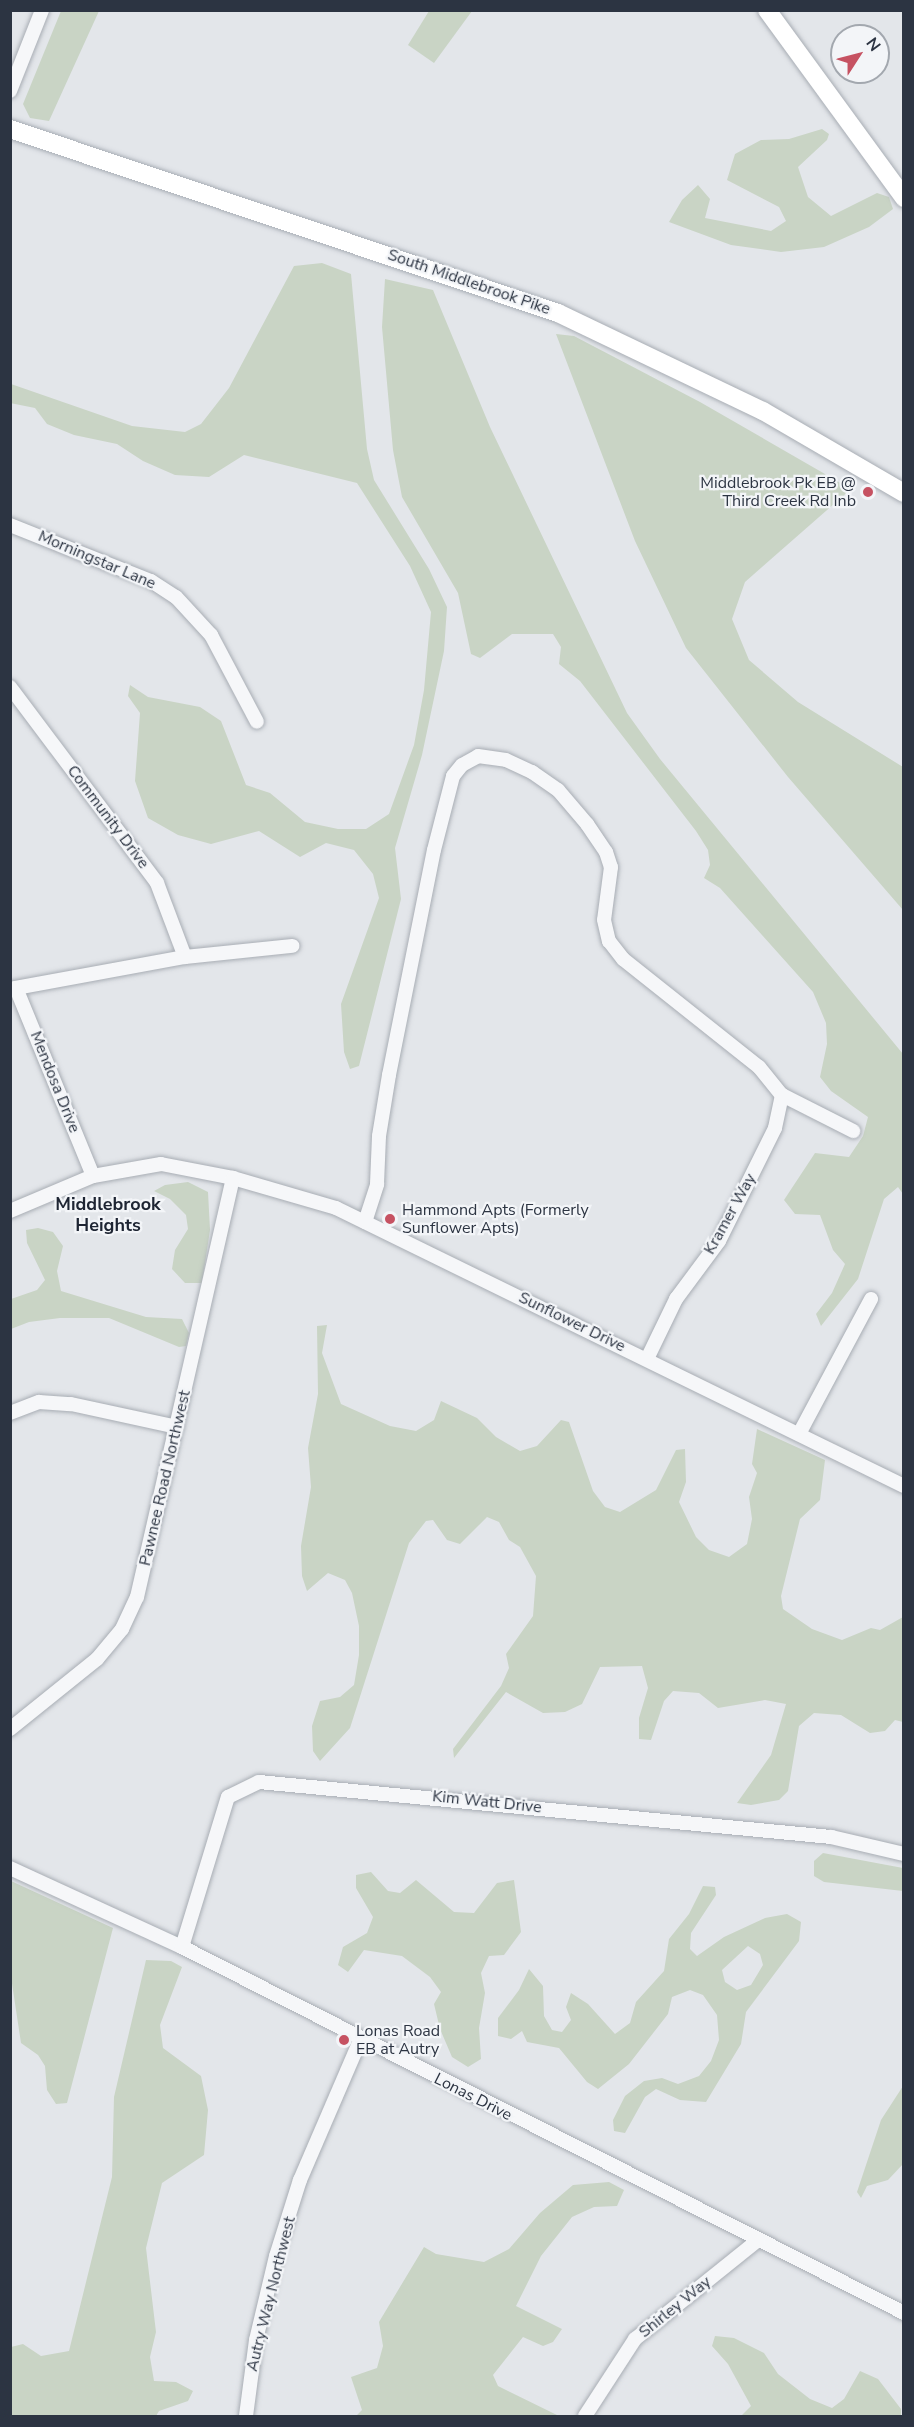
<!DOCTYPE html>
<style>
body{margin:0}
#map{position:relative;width:914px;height:2427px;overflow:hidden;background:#e3e6ea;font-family:"Nunito Sans",sans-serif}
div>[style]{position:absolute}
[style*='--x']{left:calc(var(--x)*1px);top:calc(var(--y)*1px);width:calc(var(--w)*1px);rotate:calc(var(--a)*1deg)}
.green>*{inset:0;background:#c9d4c5}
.roads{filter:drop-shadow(0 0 2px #a8adb4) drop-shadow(0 0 2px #a8adb4)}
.minor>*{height:14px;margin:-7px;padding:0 7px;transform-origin:7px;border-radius:7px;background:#f6f7f9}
.major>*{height:18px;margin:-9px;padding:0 9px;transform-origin:9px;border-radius:9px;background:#fff}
.dots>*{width:16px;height:16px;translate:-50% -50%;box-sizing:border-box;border:3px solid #f3f5f8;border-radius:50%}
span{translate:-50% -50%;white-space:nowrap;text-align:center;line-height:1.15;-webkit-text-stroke:4.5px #f3f5f8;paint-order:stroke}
.street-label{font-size:16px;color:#2c3442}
.poi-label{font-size:16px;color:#2c3442}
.right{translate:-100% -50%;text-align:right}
.left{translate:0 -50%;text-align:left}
.neighbourhood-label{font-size:18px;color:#1e2533;font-weight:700}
.frame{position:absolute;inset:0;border:12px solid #2c3442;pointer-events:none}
.north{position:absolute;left:830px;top:24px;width:60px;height:60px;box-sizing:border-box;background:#f3f5f8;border:2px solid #a3a8af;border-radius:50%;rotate:54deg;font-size:16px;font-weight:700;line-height:24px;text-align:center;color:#2c3442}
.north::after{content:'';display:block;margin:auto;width:21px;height:27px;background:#c65262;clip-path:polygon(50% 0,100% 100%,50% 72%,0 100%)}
</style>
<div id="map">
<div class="green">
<div style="clip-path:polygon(61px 11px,99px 11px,49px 121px,30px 118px,23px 104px)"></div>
<div style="clip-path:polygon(429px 11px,472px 11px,434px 63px,408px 45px)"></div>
<div style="clip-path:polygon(822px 129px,829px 134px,827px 140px,798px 167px,808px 197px,831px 216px,877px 193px,889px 197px,893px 209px,869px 227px,824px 247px,781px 252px,731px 245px,669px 222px,682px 200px,698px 185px,710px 199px,705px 218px,771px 231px,786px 221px,779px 207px,727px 180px,735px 154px,761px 140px,789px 139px)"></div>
<div style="clip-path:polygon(322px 263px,351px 274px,367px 449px,374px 480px,429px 569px,447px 607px,444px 651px,422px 755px,395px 848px,401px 899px,359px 1066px,350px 1069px,344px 1052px,341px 1004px,379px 898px,373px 874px,354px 850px,326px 843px,300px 857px,259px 831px,211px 844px,178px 835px,148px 818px,135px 781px,140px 713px,128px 696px,130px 685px,148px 697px,200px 707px,221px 721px,246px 785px,270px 793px,305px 822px,338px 829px,366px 829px,389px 814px,414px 745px,424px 690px,431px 612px,410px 566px,357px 483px,244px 455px,209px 477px,175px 475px,143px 461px,117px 444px,74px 435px,47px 424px,35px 408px,10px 403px,11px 384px,132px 426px,185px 432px,201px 424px,229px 388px,294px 266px)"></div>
<div style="clip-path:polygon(385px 279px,433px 290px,490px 427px,627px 713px,660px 759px,903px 1054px,903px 1194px,898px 1187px,884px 1199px,858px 1279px,821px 1326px,816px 1314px,832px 1293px,845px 1264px,833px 1250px,820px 1215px,795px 1214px,784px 1200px,815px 1153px,849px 1157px,863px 1136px,868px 1117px,831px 1091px,820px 1077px,827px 1044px,826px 1023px,813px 992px,720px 888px,704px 878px,710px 865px,708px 850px,696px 831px,580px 681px,559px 664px,561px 647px,553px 634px,512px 634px,480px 658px,471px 654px,458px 593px,402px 497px,393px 450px,382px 327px)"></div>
<div style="clip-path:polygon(556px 334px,574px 336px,700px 402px,851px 489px,745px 582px,732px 619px,749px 660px,798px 702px,903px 767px,903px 910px,788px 777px,686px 648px,635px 541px)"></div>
<div style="clip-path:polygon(188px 1182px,208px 1192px,210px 1230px,202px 1283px,185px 1283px,172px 1269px,175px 1250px,188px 1229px,186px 1215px,170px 1199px,154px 1191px,165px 1185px)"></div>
<div style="clip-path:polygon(38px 1228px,53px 1232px,63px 1246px,57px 1271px,61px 1291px,146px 1317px,182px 1319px,189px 1333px,186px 1346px,179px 1347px,109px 1318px,60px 1318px,29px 1322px,11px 1329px,11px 1299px,37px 1290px,45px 1280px,27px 1243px,26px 1230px)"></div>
<div style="clip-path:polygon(327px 1325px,322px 1353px,341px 1404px,390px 1426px,416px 1431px,434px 1420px,441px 1401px,477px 1418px,496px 1437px,520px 1451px,537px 1446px,561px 1420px,569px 1422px,593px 1491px,605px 1507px,620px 1512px,656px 1490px,676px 1450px,685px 1449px,686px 1482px,679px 1502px,696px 1537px,709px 1550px,729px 1557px,747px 1544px,752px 1519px,749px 1497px,757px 1473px,752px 1464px,757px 1429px,825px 1460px,820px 1500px,800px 1519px,781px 1596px,783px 1609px,812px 1629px,842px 1640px,871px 1628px,880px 1630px,903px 1617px,903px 1722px,895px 1720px,885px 1731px,870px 1733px,841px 1715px,814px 1713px,799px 1726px,788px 1791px,779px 1800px,751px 1805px,737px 1803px,771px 1755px,786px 1704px,765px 1700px,718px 1708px,699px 1693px,673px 1691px,664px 1701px,651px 1740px,639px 1739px,639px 1718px,648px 1688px,642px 1666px,600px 1667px,582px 1704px,565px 1712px,543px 1713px,506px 1692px,454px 1758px,453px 1749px,501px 1686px,509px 1668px,506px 1654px,533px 1616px,536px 1576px,520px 1547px,509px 1540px,499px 1522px,487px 1517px,460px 1544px,447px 1540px,433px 1520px,426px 1521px,409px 1543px,350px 1728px,320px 1761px,313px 1751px,312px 1726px,320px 1701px,340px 1697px,354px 1685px,359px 1655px,359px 1626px,352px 1593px,345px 1580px,328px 1573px,307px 1591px,302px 1576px,301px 1546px,311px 1487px,308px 1448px,318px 1394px,317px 1326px)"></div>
<div style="clip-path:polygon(823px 1853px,903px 1868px,903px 1891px,824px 1882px,814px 1876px,814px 1861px)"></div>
<div style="clip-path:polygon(371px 1872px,388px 1891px,400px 1893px,416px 1880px,454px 1912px,474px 1913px,497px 1883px,514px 1880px,521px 1932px,504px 1955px,489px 1956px,481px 1973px,485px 1993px,479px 2028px,481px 2059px,468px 2067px,452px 2057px,440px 2029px,434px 2004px,441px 1992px,430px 1977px,402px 1956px,364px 1950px,348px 1972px,338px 1965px,343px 1947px,367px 1933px,373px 1917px,356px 1888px,356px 1875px)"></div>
<div style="clip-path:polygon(11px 1881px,113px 1928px,67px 2103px,56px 2104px,47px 2090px,45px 2066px,38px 2055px,21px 2043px,11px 1977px)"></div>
<div style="clip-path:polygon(evenodd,703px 1886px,715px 1887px,716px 1895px,691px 1933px,690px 1949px,697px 1956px,724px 1937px,765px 1918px,787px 1914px,801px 1922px,799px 1941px,746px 2012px,741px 2044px,706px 2102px,680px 2100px,656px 2089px,645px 2097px,625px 2133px,614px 2131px,613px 2120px,625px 2096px,644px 2081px,662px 2078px,678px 2084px,699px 2076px,711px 2061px,719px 2040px,717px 2015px,703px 1995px,690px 1990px,672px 1997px,668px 2014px,629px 2064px,598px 2089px,587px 2082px,559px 2048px,527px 2042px,522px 2031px,511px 2039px,498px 2036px,498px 2018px,519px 1990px,529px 1969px,543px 1986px,544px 2016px,552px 2030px,562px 2032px,571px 2020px,566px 2007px,571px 1993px,588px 2004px,615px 2034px,630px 2023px,636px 2002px,664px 1971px,669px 1939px,689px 1914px,703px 1886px,748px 1946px,760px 1954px,763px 1965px,751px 1985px,737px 1990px,725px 1982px,722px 1970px,748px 1946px)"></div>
<div style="clip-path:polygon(146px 1960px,171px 1961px,182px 1967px,160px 2025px,163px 2048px,201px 2076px,208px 2110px,204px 2155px,162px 2183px,146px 2248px,156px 2332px,150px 2357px,154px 2381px,176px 2382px,193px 2391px,188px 2401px,159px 2411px,156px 2416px,11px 2416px,11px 2347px,23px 2344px,41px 2356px,69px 2351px,112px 2177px,114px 2097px)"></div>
<div style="clip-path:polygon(903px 2086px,903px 2164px,888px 2180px,867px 2186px,861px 2198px,857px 2192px,881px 2120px)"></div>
<div style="clip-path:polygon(609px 2182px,624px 2190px,617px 2206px,594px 2207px,572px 2217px,541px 2256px,516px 2306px,562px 2329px,553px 2342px,543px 2346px,523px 2337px,493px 2375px,498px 2386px,559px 2416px,356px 2416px,362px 2410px,351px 2377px,377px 2368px,383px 2346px,379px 2322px,424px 2247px,436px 2254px,484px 2262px,509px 2249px,540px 2213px,573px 2185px)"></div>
<div style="clip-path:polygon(715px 2336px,734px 2338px,764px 2353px,778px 2374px,810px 2399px,832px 2408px,844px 2399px,860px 2371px,878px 2379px,901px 2409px,901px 2416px,741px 2416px,751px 2406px,728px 2364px,712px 2346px)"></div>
</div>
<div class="roads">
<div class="minor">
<div style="--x:10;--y:91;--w:87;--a:-68.4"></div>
<div style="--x:10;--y:525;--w:152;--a:21.7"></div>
<div style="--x:151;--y:581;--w:30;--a:33"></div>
<div style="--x:176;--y:597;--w:52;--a:47.4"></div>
<div style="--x:211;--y:635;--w:98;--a:62.1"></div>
<div style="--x:10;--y:687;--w:245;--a:53.1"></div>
<div style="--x:157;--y:883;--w:79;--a:69.3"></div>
<div style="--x:16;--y:988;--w:203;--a:67.7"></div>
<div style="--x:10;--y:989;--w:178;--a:-10.4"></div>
<div style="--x:185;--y:957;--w:108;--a:-5.9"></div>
<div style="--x:10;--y:1211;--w:90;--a:-22.9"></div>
<div style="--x:93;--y:1176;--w:69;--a:-10"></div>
<div style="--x:161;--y:1164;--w:73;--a:11"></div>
<div style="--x:233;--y:1178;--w:107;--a:16.2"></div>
<div style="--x:336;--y:1208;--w:632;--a:26.08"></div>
<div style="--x:365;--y:1222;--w:40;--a:-72"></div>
<div style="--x:377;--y:1184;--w:48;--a:-87.6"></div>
<div style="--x:379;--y:1136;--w:62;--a:-80.7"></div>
<div style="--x:389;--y:1075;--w:229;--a:-78.7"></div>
<div style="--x:434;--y:850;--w:76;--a:-75.6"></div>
<div style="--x:453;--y:776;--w:14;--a:-51"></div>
<div style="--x:462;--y:765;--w:18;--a:-29"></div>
<div style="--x:478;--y:756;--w:28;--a:8"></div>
<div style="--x:506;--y:760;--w:29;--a:25"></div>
<div style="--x:532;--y:772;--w:32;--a:35"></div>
<div style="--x:558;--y:790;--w:45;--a:49.5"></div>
<div style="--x:587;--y:824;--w:34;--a:56"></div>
<div style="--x:606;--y:852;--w:16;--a:72"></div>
<div style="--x:611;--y:867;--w:53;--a:97.5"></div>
<div style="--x:604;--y:920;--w:22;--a:77"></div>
<div style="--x:609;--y:941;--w:23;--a:52"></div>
<div style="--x:623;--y:959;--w:174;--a:38.5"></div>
<div style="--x:759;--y:1067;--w:36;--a:51"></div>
<div style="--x:782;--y:1095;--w:80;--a:26.9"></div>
<div style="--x:647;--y:1359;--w:67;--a:-64.2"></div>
<div style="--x:676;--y:1299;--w:72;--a:-53.4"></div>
<div style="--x:719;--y:1241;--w:126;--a:-63.6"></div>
<div style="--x:775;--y:1128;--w:34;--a:-78"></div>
<div style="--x:10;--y:1413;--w:31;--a:-21"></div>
<div style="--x:39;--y:1402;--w:32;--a:4"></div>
<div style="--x:71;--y:1404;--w:108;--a:12.2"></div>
<div style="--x:799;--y:1434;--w:153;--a:-61.9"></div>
<div style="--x:10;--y:1729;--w:112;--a:-38.8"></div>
<div style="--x:97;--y:1659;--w:39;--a:-50"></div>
<div style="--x:122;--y:1629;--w:35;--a:-65"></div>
<div style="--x:137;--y:1597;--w:430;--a:-77.1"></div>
<div style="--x:10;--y:1868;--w:189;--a:24.7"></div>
<div style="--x:182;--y:1947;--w:809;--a:26.88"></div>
<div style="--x:182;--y:1947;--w:157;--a:-73"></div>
<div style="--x:228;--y:1797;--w:34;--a:-26"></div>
<div style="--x:259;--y:1782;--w:575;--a:5.49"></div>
<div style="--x:831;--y:1837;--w:75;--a:13.1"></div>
<div style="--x:246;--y:2416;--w:77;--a:-82.5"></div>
<div style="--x:256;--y:2340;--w:86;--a:-76.6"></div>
<div style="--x:276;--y:2256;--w:80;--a:-72.5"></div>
<div style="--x:300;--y:2180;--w:151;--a:-66.7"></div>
<div style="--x:585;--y:2416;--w:92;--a:-57"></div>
<div style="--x:635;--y:2339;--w:158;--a:-38.8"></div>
</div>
<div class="major">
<div style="--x:767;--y:10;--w:233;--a:53.9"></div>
<div style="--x:10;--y:129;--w:578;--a:18.56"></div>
<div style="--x:558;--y:313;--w:227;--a:25.6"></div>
<div style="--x:763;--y:411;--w:163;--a:30.2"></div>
</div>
</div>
<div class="dots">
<div style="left:868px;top:492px;background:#c65262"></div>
<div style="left:390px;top:1219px;background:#c65262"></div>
<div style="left:344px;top:2040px;background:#c65262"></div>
</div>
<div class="street-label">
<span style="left:469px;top:282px;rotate:19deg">South Middlebrook Pike</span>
<span style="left:97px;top:560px;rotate:23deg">Morningstar Lane</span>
<span style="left:108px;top:817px;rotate:53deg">Community Drive</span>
<span style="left:55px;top:1082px;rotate:68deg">Mendosa Drive</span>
<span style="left:730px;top:1214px;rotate:-61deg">Kramer Way</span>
<span style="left:572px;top:1322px;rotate:26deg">Sunflower Drive</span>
<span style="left:165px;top:1478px;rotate:-77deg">Pawnee Road Northwest</span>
<span style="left:487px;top:1802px;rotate:6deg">Kim Watt Drive</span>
<span style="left:473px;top:2097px;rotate:27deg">Lonas Drive</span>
<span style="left:271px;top:2294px;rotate:-76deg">Autry Way Northwest</span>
<span style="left:675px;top:2307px;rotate:-39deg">Shirley Way</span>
</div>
<div class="poi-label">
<span class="right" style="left:856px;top:492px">Middlebrook Pk EB @<br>Third Creek Rd Inb</span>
<span class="left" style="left:402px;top:1219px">Hammond Apts (Formerly<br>Sunflower Apts)</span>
<span class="left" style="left:356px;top:2040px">Lonas Road<br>EB at Autry</span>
</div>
<div class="neighbourhood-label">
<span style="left:108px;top:1215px">Middlebrook<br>Heights</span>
</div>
<div class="frame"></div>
<div class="north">N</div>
</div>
